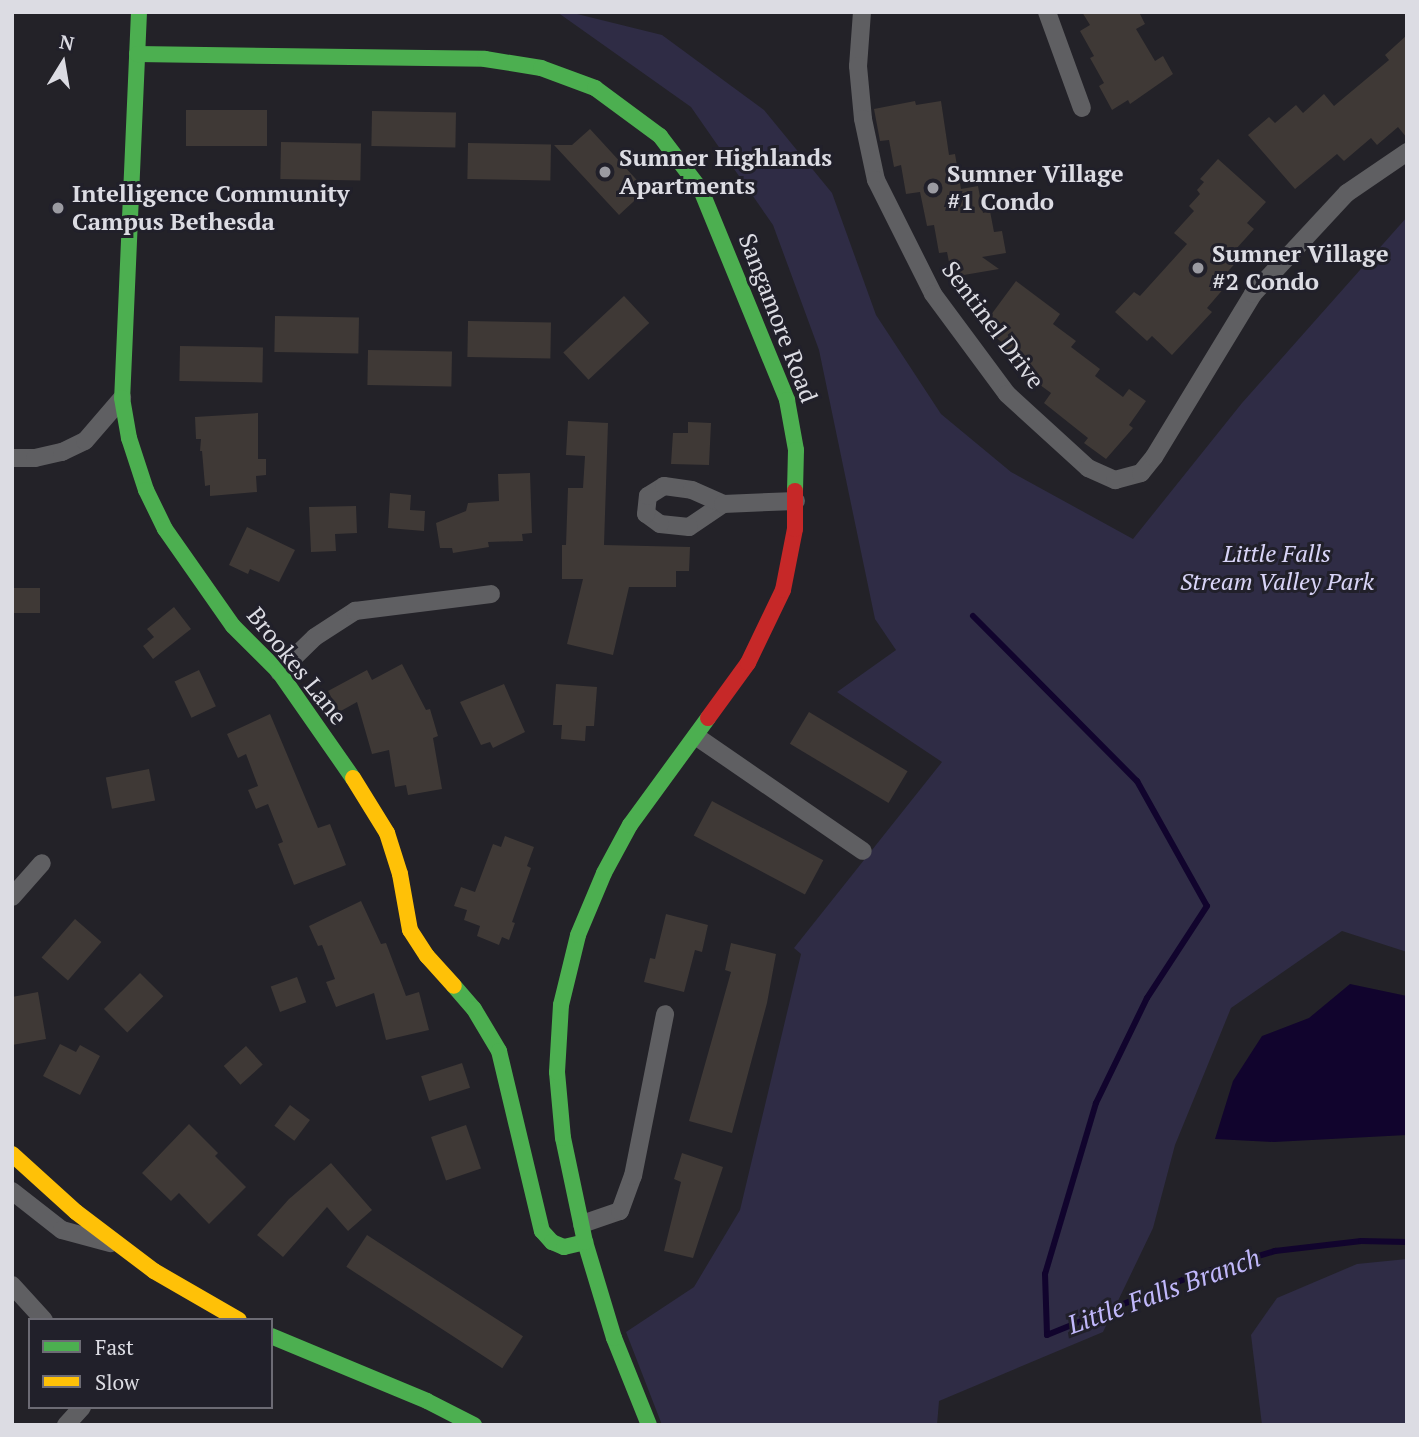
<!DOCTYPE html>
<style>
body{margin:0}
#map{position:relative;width:1419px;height:1437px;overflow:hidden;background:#232228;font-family:"PT Serif",serif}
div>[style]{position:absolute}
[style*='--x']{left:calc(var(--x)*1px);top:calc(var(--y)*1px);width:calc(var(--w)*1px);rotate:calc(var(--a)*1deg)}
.green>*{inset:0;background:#2f2c45}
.water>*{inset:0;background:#11042d}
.stream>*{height:6px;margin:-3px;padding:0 3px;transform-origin:3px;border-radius:3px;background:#11042d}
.building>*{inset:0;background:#3f3936;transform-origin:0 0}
.street>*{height:18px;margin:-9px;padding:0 9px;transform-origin:9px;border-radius:9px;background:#5f5f62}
.fast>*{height:16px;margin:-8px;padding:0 8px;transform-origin:8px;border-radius:8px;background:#4caf50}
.slow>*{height:16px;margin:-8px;padding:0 8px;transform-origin:8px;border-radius:8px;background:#ffc107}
.jam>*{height:16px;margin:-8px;padding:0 8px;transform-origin:8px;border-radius:8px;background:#c62828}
.dots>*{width:19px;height:19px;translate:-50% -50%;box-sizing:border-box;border:4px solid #21202a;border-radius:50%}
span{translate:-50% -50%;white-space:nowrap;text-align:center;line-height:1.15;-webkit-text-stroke:6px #21202a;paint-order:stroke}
.poi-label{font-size:24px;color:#dcdce3;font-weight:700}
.left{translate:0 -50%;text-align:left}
.street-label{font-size:24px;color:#dcdce3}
.park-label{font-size:24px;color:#d8d4f7;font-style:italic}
.water-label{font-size:26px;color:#c1b8fb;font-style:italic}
.frame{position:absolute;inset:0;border:14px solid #dcdce3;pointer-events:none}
.legend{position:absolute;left:28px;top:1318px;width:245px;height:91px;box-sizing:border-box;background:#21202a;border:2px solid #6c6b74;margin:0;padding:9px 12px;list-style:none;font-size:21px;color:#dcdce3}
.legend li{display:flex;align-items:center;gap:14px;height:35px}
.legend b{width:35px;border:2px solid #6c6b74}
.north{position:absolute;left:28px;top:28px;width:70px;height:70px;-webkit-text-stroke:5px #21202a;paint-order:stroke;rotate:11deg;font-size:19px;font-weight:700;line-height:28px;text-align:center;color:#dcdce3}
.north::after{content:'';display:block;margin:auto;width:24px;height:32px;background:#dcdce3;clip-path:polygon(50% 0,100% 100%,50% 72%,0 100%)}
</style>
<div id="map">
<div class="green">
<div style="clip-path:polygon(557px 12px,569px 12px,662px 35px,764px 110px,832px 193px,876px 315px,941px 414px,1011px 472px,1133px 539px,1242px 403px,1407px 217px,1407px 952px,1342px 931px,1231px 1008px,1175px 1145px,1153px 1228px,1103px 1332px,939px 1401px,937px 1425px,662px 1425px,626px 1332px,694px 1287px,740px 1210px,801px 954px,794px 948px,942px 762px,837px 692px,896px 650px,875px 619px,819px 350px,773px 225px,691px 107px)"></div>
<div style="clip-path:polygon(1407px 1259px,1407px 1425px,1262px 1425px,1251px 1335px,1277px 1298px,1357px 1264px)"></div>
</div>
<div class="water">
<div style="clip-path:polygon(1350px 984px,1407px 996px,1407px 1135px,1274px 1142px,1215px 1139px,1233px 1081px,1262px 1036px,1309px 1018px)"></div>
</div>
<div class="stream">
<div style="--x:973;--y:616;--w:233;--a:45.2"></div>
<div style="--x:1137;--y:781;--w:143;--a:60.8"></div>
<div style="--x:1207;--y:906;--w:110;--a:123.1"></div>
<div style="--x:1147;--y:998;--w:117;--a:115.9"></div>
<div style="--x:1096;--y:1103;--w:178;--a:106.6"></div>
<div style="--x:1045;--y:1274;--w:61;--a:88.1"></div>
<div style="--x:1047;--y:1335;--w:160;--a:-22.1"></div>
<div style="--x:1195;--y:1275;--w:84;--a:-16.7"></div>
<div style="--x:1275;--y:1251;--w:87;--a:-6.6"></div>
<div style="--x:1361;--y:1241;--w:46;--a:1.2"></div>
</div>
<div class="building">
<div style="clip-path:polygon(1082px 12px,1139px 12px,1145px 24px,1136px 29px,1155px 61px,1163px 56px,1173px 74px,1130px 104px,1128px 100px,1112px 110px,1099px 86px,1104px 83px,1090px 58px,1094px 56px,1080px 31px,1090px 25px)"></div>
<div style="clip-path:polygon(1407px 35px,1407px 138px,1398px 127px,1377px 145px,1371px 138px,1344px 161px,1337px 154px,1295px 189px,1248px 135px,1269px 117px,1275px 123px,1296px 105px,1303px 113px,1324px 94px,1334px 106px,1389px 60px,1385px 55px)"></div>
<div style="clip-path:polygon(915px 101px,916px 105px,941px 101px,949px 155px,955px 154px,961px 189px,978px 186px,983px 213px,990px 211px,994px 232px,1002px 231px,1006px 253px,982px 257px,999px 269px,952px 277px,947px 252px,939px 253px,934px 225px,927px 226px,920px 192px,906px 194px,901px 165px,894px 167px,889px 140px,880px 141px,874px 109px)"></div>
<div style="left:186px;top:110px;width:81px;height:36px"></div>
<div style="left:372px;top:111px;width:84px;height:35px;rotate:1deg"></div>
<div style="clip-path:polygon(590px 129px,646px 190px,619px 215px,554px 145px,572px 145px)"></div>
<div style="left:281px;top:142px;width:80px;height:37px;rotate:1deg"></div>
<div style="left:468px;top:143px;width:83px;height:36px;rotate:1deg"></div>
<div style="clip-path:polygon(1218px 159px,1266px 202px,1247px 223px,1254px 229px,1236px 249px,1242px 256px,1219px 281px,1225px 287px,1207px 308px,1212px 312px,1172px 355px,1152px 336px,1147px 341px,1115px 312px,1134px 292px,1140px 296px,1187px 244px,1174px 233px,1194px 211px,1189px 206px,1200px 194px,1197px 190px,1204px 182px,1200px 179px)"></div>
<div style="clip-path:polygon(1016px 281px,1060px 314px,1053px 324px,1076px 341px,1071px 347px,1100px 369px,1095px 376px,1123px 397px,1129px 389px,1146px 401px,1129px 425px,1133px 428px,1106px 459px,1084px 443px,1088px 438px,1044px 403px,1051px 393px,1021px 371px,1024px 367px,1002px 352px,1007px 346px,982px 327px)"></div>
<div style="left:624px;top:296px;width:37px;height:83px;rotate:47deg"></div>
<div style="left:275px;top:316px;width:84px;height:36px;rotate:1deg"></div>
<div style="left:468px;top:321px;width:83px;height:36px;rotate:1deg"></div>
<div style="left:180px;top:346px;width:83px;height:35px;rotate:1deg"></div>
<div style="left:368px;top:350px;width:84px;height:35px;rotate:1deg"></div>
<div style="clip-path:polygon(258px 413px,258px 459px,266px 459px,266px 475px,256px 476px,257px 492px,210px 496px,210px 485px,205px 486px,202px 451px,200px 451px,201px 439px,196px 439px,195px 417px)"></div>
<div style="clip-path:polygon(568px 421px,608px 423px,604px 545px,690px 547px,689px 571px,676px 571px,676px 587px,629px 587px,613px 655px,567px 644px,583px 579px,562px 579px,562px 545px,566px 545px,568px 488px,583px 488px,585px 456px,566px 455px)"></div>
<div style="clip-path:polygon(688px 422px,711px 423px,709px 465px,671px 464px,673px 433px,688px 433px)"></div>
<div style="clip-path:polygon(530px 473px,532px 533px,522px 534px,523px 541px,488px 542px,489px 547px,453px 553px,452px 548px,440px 548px,436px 523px,466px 511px,468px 503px,499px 501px,498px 474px)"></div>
<div style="clip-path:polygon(390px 493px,411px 495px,410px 510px,425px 511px,424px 531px,388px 528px)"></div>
<div style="clip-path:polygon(356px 506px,357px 533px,335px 534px,336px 551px,311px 552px,309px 507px)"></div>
<div style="clip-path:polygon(247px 527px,295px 550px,279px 582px,250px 569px,248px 574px,229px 565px)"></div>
<div style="left:12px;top:588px;width:28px;height:25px"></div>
<div style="clip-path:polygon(174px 607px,191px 629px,153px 659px,143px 646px,154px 637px,147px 629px)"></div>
<div style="clip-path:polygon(402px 664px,426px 710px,430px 709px,438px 736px,433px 738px,442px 789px,408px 795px,406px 785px,395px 787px,389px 750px,372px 754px,357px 702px,339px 712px,328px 691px,367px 670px,372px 680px)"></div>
<div style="left:199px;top:670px;width:40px;height:27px;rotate:65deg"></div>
<div style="clip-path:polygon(504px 684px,525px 732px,493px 748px,490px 742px,481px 745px,460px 702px)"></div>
<div style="clip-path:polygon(556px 684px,597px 687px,594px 726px,586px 726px,585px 741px,561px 739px,562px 725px,553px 725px)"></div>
<div style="left:809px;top:712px;width:115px;height:37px;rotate:31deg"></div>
<div style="clip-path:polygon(270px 714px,318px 828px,330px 824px,346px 865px,294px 885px,278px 844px,283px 842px,268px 804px,256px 809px,248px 790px,258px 786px,246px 754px,238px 758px,227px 734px)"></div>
<div style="left:149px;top:769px;width:32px;height:44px;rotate:79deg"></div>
<div style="left:712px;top:801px;width:126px;height:39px;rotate:28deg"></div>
<div style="clip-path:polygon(505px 836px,534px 847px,527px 866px,531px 868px,512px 922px,515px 923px,509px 940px,502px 937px,499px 945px,477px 936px,480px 926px,464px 920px,467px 910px,454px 906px,461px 887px,475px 892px,493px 844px,501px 847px)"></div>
<div style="clip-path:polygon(361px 901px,381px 944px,386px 943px,406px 996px,419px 992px,429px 1030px,386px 1040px,374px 993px,336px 1007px,326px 982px,335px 979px,322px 945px,318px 946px,309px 926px)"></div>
<div style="clip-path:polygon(666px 914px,708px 925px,702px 952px,695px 950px,684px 992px,644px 982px,650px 958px,655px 959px)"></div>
<div style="left:75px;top:919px;width:35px;height:51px;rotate:41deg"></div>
<div style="clip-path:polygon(731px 943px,776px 954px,767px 1003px,732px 1133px,689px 1121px,731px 972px,725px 970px)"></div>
<div style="left:140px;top:973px;width:33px;height:51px;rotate:45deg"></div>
<div style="left:297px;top:977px;width:27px;height:28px;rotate:70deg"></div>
<div style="clip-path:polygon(38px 992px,46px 1039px,12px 1045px,12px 997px)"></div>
<div style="clip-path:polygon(60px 1044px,76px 1052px,80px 1045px,100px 1056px,80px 1095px,43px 1076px)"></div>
<div style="left:246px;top:1046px;width:25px;height:30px;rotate:48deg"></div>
<div style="left:462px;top:1063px;width:26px;height:43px;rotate:72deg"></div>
<div style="left:290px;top:1105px;width:25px;height:26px;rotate:37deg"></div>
<div style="clip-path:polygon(189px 1124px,218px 1153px,215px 1156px,246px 1187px,209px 1224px,179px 1193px,171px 1201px,142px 1173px)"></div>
<div style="left:466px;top:1125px;width:46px;height:37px;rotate:71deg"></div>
<div style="clip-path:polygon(682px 1153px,723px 1167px,693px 1258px,664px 1251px,681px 1182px,674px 1179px)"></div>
<div style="clip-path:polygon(331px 1163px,372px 1210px,348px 1231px,327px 1207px,283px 1257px,257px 1235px,289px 1199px)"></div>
<div style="left:367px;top:1235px;width:186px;height:38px;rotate:33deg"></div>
</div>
<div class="street">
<div style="--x:862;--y:12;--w:54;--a:94.2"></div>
<div style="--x:858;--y:66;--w:53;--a:84.6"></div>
<div style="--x:863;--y:119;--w:62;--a:78"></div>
<div style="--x:876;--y:180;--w:127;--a:63.4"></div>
<div style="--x:933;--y:294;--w:124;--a:53.5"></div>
<div style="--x:1007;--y:394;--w:110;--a:42.4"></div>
<div style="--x:1088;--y:468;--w:30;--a:24"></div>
<div style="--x:1115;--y:480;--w:27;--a:-15"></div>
<div style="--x:1141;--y:473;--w:21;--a:-51"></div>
<div style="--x:1154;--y:457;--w:191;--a:-58.7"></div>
<div style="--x:1253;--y:294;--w:138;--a:-47.1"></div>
<div style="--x:1347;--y:193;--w:73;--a:-34.3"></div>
<div style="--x:1047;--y:12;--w:102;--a:70"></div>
<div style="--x:12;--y:458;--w:23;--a:0"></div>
<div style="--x:35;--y:458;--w:28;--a:-13"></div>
<div style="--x:62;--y:452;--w:25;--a:-26"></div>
<div style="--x:85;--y:441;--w:57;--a:-49.3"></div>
<div style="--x:723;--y:504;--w:41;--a:145.9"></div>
<div style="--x:689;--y:527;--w:29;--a:-174"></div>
<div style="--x:660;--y:524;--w:17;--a:-144"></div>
<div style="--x:646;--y:514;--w:18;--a:-84"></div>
<div style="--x:648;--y:496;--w:19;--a:-32"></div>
<div style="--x:664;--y:486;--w:28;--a:8"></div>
<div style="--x:692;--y:490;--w:34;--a:24"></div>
<div style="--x:723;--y:504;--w:73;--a:-2.4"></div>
<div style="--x:279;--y:672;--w:50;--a:-44.2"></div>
<div style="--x:315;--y:637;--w:48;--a:-33"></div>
<div style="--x:355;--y:611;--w:137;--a:-7.1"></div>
<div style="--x:697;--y:737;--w:201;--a:34.5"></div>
<div style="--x:12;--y:897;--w:45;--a:-48.6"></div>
<div style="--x:12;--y:1191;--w:63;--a:38"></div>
<div style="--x:62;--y:1230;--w:50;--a:15.2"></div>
<div style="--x:582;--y:1224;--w:40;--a:-18.9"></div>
<div style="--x:620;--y:1211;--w:37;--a:-70"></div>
<div style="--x:633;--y:1176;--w:165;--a:-78.8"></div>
<div style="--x:12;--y:1285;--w:47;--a:47.6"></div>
<div style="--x:66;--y:1425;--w:24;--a:-48"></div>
</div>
<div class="fast">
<div style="--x:139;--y:12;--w:386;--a:92.5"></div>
<div style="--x:122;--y:398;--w:41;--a:80.1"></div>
<div style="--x:129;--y:438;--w:55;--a:71.9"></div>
<div style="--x:146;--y:490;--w:43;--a:64"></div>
<div style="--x:165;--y:529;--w:118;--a:55"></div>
<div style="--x:233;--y:626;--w:65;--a:45"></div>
<div style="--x:279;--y:672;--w:129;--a:55.1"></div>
<div style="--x:137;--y:54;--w:348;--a:0.8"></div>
<div style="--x:485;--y:59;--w:57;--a:9.1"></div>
<div style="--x:541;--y:68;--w:58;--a:20.3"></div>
<div style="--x:595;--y:88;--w:81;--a:36.4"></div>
<div style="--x:660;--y:136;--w:68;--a:52.8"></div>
<div style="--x:701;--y:190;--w:227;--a:67.7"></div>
<div style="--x:787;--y:400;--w:51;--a:79.8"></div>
<div style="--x:796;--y:450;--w:41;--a:91.4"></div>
<div style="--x:454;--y:986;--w:30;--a:49"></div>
<div style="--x:474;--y:1009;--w:49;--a:59.2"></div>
<div style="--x:499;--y:1051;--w:185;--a:76.6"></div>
<div style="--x:542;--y:1231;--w:15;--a:48"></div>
<div style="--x:552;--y:1242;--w:13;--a:23"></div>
<div style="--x:564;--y:1247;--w:22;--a:-13"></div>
<div style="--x:271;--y:1336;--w:169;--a:22.6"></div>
<div style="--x:427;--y:1401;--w:53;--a:27.1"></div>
<div style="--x:649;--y:1425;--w:94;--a:-111.9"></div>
<div style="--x:614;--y:1338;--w:100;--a:-106.8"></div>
<div style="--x:585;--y:1242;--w:106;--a:-101.9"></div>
<div style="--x:563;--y:1138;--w:66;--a:-95.2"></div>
<div style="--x:557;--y:1072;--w:67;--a:-86.6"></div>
<div style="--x:561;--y:1005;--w:72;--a:-76.3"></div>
<div style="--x:578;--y:935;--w:67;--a:-67.2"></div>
<div style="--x:604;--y:873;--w:55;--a:-61.6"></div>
<div style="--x:630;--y:825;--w:132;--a:-53.9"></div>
</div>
<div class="slow">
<div style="--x:353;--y:778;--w:65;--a:58.3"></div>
<div style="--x:387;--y:833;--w:43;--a:72.4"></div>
<div style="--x:400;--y:874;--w:57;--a:79.9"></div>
<div style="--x:410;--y:930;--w:31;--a:57"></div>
<div style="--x:427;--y:956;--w:40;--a:48"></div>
<div style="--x:12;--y:1154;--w:86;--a:42.2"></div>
<div style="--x:76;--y:1212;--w:98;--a:37.1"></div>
<div style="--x:154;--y:1271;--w:98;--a:30"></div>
</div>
<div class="jam">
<div style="--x:708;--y:718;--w:68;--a:-54"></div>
<div style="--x:748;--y:663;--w:81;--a:-64.4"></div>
<div style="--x:783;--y:590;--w:62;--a:-78.9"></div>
<div style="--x:795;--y:529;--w:38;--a:-90"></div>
</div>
<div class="dots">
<div style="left:605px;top:172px;background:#9b9ba2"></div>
<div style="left:933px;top:188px;background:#9b9ba2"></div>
<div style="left:58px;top:208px;background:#9b9ba2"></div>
<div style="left:1198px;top:268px;background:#9b9ba2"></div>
</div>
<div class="poi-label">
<span class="left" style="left:619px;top:172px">Sumner Highlands<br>Apartments</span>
<span class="left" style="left:947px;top:188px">Sumner Village<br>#1 Condo</span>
<span class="left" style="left:72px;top:208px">Intelligence Community<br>Campus Bethesda</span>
<span class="left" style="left:1212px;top:268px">Sumner Village<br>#2 Condo</span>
</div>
<div class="street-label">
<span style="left:778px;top:318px;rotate:69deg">Sangamore Road</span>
<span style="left:993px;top:325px;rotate:53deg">Sentinel Drive</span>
<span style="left:297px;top:666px;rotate:51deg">Brookes Lane</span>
</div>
<div class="park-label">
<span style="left:1277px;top:568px">Little Falls<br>Stream Valley Park</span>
</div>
<div class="water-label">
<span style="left:1164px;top:1291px;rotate:-20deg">Little Falls Branch</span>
</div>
<div class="frame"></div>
<ul class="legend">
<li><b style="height:9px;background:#4caf50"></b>Fast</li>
<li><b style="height:9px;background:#ffc107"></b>Slow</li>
</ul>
<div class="north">N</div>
</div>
